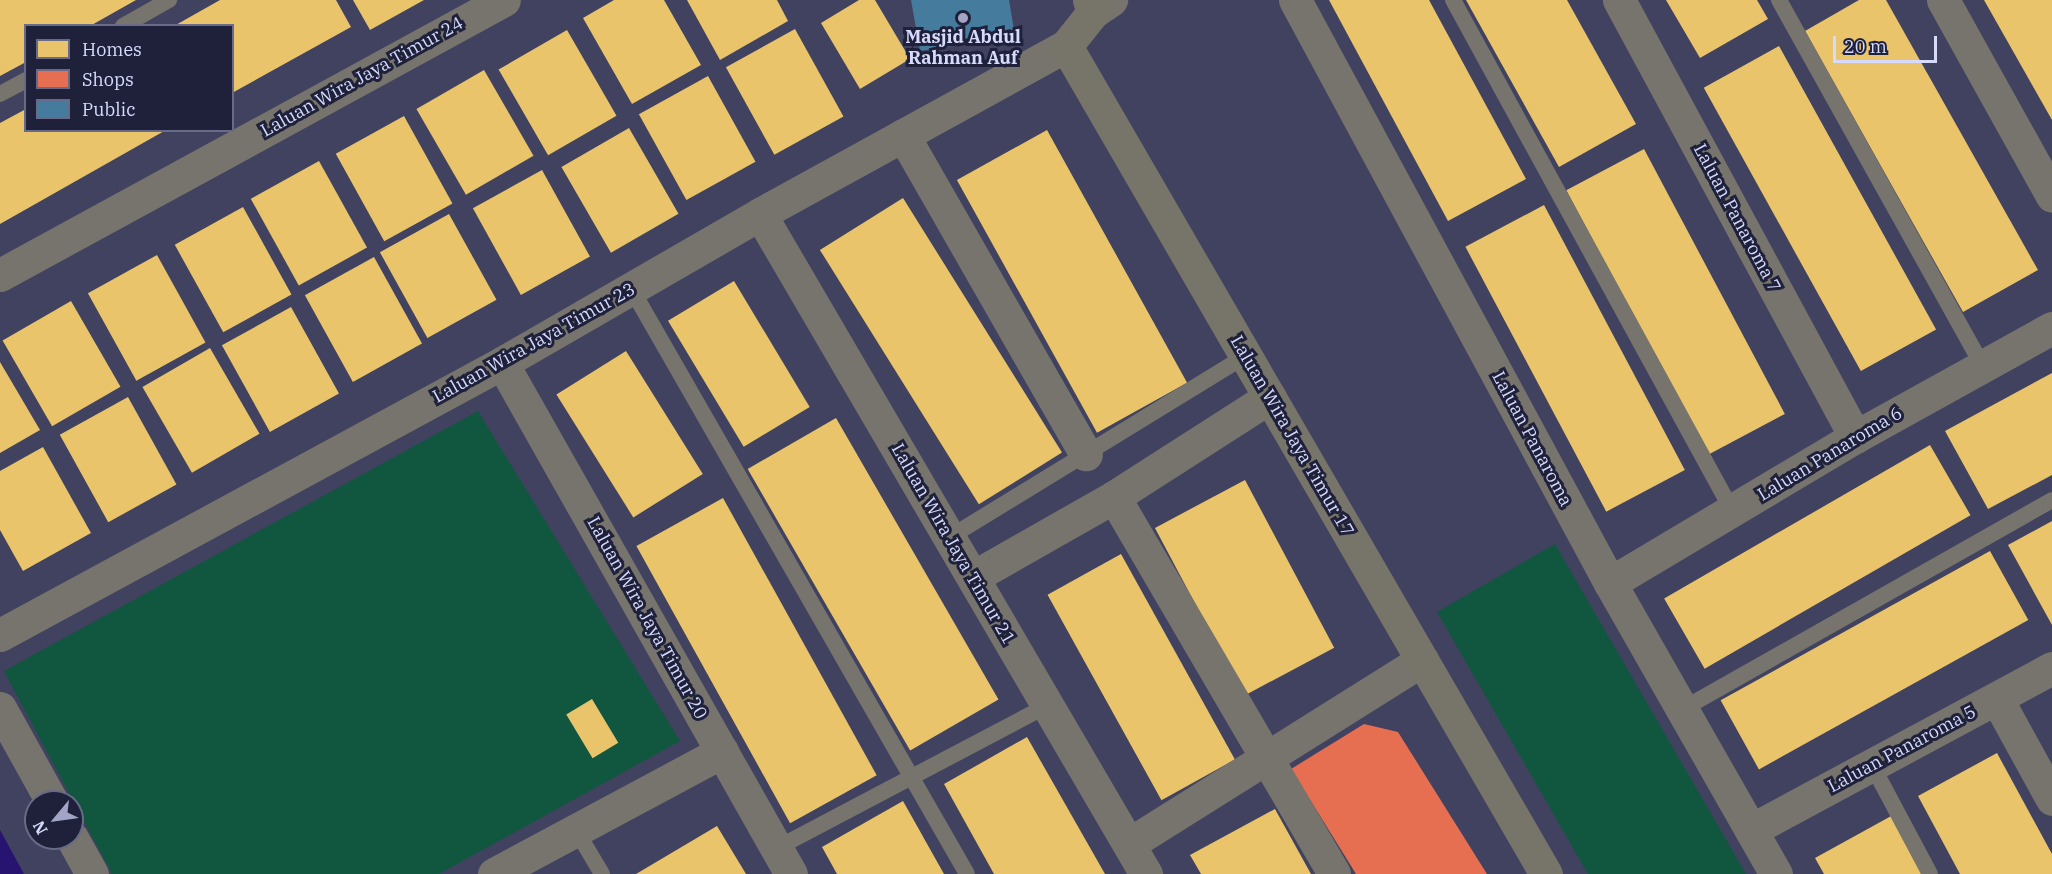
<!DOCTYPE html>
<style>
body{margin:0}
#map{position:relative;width:2052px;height:874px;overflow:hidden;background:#41425f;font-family:"IBM Plex Serif",serif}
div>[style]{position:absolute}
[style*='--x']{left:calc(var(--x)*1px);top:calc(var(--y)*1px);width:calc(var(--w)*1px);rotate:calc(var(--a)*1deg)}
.green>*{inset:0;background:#11573f}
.water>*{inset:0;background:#271370}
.homes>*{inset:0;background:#e9c46a;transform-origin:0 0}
.shops>*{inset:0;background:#e76f51}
.public>*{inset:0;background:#457b9d}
.lane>*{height:16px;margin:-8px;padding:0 8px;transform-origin:8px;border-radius:8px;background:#76746d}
.street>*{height:33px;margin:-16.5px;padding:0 16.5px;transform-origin:16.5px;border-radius:16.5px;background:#76746d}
.secondary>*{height:33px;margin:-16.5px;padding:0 16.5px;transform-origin:16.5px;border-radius:16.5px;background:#777569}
.dots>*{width:16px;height:16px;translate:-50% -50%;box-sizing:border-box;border:3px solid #1f213a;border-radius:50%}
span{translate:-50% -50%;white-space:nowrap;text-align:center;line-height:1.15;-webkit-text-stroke:6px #1f213a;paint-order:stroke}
.poi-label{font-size:18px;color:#d6dafc;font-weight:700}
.street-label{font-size:18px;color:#d6dafc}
.legend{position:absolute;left:24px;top:24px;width:210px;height:108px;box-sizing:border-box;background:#1f213a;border:2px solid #686b88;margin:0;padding:8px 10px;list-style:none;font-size:18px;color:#d6dafc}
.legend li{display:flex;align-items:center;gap:12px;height:30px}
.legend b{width:30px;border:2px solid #686b88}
.north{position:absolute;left:24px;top:790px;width:60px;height:60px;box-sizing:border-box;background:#1f213a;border:2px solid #686b88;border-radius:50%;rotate:241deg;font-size:16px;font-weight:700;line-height:24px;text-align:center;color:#d6dafc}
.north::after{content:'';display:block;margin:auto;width:21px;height:27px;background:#a2a5c5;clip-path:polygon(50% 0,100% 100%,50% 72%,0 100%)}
.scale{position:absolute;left:1833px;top:36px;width:104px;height:27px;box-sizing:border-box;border:3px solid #d6dafc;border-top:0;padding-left:8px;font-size:18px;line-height:21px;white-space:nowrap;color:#d6dafc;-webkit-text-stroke:4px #1f213a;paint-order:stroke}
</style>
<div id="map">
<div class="green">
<div style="clip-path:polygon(478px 411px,680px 741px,439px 874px,112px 874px,4px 671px)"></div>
<div style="clip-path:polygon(1555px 544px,1746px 874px,1588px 874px,1437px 612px)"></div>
</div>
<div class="water">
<div style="clip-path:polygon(0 830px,24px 874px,0 874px)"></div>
</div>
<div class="homes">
<div style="clip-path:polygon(0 0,136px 0,90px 26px,26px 26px,26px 62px,0 76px)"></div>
<div style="clip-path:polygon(220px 0,336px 0,351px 27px,232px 93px,232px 26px,174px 26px)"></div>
<div style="clip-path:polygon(353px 0,424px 0,370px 30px)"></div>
<div style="clip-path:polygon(614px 0,664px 0,701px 65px,632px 104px,583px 18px)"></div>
<div style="clip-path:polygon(687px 0,777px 0,788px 21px,720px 60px)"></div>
<div style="clip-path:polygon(859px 0,875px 0,910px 59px,860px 89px,821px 23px)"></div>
<div style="clip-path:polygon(1329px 0,1429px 0,1526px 179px,1448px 221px)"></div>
<div style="clip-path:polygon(1466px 0,1567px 0,1636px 124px,1559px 167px)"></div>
<div style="clip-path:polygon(1666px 0,1757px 0,1768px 19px,1700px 58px)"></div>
<div style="clip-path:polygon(1859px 0,1886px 0,2038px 270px,1963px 312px,1805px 31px)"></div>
<div style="clip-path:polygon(1984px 0,2052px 0,2052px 120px)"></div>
<div style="left:795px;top:29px;width:100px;height:79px;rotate:61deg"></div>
<div style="left:567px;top:30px;width:99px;height:79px;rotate:60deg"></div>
<div style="left:1779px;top:46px;width:324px;height:86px;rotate:61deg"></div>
<div style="left:484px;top:70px;width:99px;height:78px;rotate:60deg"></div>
<div style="left:708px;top:76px;width:98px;height:79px;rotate:61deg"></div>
<div style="clip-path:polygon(26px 109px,26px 130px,166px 130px,0 224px,0 123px)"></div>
<div style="left:404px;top:116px;width:100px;height:78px;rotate:61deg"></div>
<div style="left:629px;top:128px;width:99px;height:78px;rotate:60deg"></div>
<div style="left:1047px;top:130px;width:289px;height:103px;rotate:61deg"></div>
<div style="left:1644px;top:149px;width:300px;height:88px;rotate:62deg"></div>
<div style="left:319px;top:161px;width:99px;height:78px;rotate:61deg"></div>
<div style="left:542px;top:170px;width:99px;height:79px;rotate:61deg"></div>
<div style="left:903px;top:198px;width:300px;height:98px;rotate:58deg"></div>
<div style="left:1544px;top:205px;width:300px;height:89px;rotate:62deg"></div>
<div style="left:243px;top:207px;width:100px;height:78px;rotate:61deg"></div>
<div style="left:449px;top:214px;width:98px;height:79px;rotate:61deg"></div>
<div style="left:157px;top:255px;width:100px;height:79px;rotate:61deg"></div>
<div style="left:374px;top:257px;width:99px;height:79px;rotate:61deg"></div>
<div style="left:734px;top:281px;width:147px;height:77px;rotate:59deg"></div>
<div style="left:71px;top:301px;width:99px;height:79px;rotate:60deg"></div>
<div style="left:291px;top:307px;width:99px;height:79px;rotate:61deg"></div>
<div style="left:210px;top:348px;width:99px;height:78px;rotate:60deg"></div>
<div style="left:626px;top:351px;width:145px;height:82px;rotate:58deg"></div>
<div style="clip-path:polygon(0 362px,40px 430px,0 453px)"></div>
<div style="clip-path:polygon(2052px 373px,2052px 475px,1988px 509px,1945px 431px)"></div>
<div style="left:128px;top:397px;width:100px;height:78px;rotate:61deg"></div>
<div style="left:836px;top:418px;width:325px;height:102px;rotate:60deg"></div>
<div style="left:1930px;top:445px;width:81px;height:307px;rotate:60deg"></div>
<div style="clip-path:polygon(43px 447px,91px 533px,23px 571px,0 530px,0 471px)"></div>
<div style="left:1245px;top:480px;width:190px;height:102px;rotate:62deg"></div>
<div style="left:723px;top:498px;width:317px;height:99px;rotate:61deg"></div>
<div style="clip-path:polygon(2052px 521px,2052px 625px,2008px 545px)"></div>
<div style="left:1990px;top:551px;width:79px;height:308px;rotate:61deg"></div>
<div style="left:1121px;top:554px;width:235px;height:84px;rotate:61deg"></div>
<div style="left:592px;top:699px;width:51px;height:30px;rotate:59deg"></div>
<div style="clip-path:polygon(1027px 737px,1105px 874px,994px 874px,944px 784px)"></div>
<div style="clip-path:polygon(1997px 753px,2052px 854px,2052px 874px,1960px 874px,1918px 796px)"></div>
<div style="clip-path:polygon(903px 801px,944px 874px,837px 874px,822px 847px)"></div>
<div style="clip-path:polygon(1275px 809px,1311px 874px,1201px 874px,1190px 855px)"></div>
<div style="clip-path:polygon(1893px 815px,1925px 874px,1824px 874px,1815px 858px)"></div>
<div style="clip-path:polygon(717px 826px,746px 874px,636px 874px)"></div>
</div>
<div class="shops">
<div style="clip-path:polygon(1364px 724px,1398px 732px,1487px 874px,1356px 874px,1291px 769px)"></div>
</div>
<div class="public">
<div style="clip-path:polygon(911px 0,1009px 0,1015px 36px,920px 51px)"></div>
</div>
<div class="lane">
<div style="--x:1453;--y:0;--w:584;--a:61.33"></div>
<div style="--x:1779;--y:0;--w:418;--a:60.9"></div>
<div style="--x:123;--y:26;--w:53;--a:-29.5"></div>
<div style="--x:0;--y:94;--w:30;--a:-28"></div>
<div style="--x:631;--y:288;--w:675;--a:60.17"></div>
<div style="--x:950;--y:537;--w:346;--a:-31.5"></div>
<div style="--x:1681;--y:710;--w:426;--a:-29.5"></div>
<div style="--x:1872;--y:765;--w:123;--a:62"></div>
<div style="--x:576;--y:830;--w:51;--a:59.4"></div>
<div style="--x:777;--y:848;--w:306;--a:-27.8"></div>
</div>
<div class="street">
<div style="--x:1295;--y:0;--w:663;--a:61.62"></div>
<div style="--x:1610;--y:583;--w:335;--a:60.3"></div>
<div style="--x:1619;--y:0;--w:497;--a:61.6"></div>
<div style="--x:1943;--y:0;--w:224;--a:60.9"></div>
<div style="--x:1093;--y:12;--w:22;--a:-34"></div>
<div style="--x:903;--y:135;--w:368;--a:60.2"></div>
<div style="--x:760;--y:214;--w:765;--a:59.68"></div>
<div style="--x:0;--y:275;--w:574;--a:-28.62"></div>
<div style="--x:502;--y:363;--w:587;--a:60.51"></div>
<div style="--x:1114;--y:497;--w:436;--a:59.7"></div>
<div style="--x:973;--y:577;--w:162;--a:-29.6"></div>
<div style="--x:1114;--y:497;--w:185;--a:-32.7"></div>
<div style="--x:1610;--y:583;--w:285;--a:-30.8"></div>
<div style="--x:1855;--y:437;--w:225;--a:-29"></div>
<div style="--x:0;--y:635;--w:571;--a:-28.45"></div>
<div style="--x:502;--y:363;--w:298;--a:-30"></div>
<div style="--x:760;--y:214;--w:349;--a:-28.8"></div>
<div style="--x:1997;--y:699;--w:114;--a:61.2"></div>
<div style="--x:0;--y:708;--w:107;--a:61"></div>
<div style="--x:1751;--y:830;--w:342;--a:-28.3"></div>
<div style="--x:72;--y:838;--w:41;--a:60.9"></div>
<div style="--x:1129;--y:844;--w:346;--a:-32.1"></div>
<div style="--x:494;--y:874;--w:259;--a:-28.2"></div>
</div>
<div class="secondary">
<div style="--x:1089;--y:0;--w:13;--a:72"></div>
<div style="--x:1093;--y:12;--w:43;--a:128.5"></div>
<div style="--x:1066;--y:46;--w:957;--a:59.9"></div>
</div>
<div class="dots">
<div style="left:963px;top:18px;background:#a2a5c5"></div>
</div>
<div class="poi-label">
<span style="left:963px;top:48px">Masjid Abdul<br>Rahman Auf</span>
</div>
<div class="street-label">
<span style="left:362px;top:77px;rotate:-29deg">Laluan Wira Jaya Timur 24</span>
<span style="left:1737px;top:218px;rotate:62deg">Laluan Panaroma 7</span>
<span style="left:534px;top:343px;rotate:-29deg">Laluan Wira Jaya Timur 23</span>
<span style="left:1292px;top:436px;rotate:60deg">Laluan Wira Jaya Timur 17</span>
<span style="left:1532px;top:439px;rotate:62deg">Laluan Panaroma</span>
<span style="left:1830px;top:454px;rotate:-31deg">Laluan Panaroma 6</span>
<span style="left:953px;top:544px;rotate:60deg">Laluan Wira Jaya Timur 21</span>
<span style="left:647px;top:618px;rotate:61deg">Laluan Wira Jaya Timur 20</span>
<span style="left:1902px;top:749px;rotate:-28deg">Laluan Panaroma 5</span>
</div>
<ul class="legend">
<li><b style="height:16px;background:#e9c46a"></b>Homes</li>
<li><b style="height:16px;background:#e76f51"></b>Shops</li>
<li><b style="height:16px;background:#457b9d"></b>Public</li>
</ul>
<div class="north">N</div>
<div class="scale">20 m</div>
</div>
